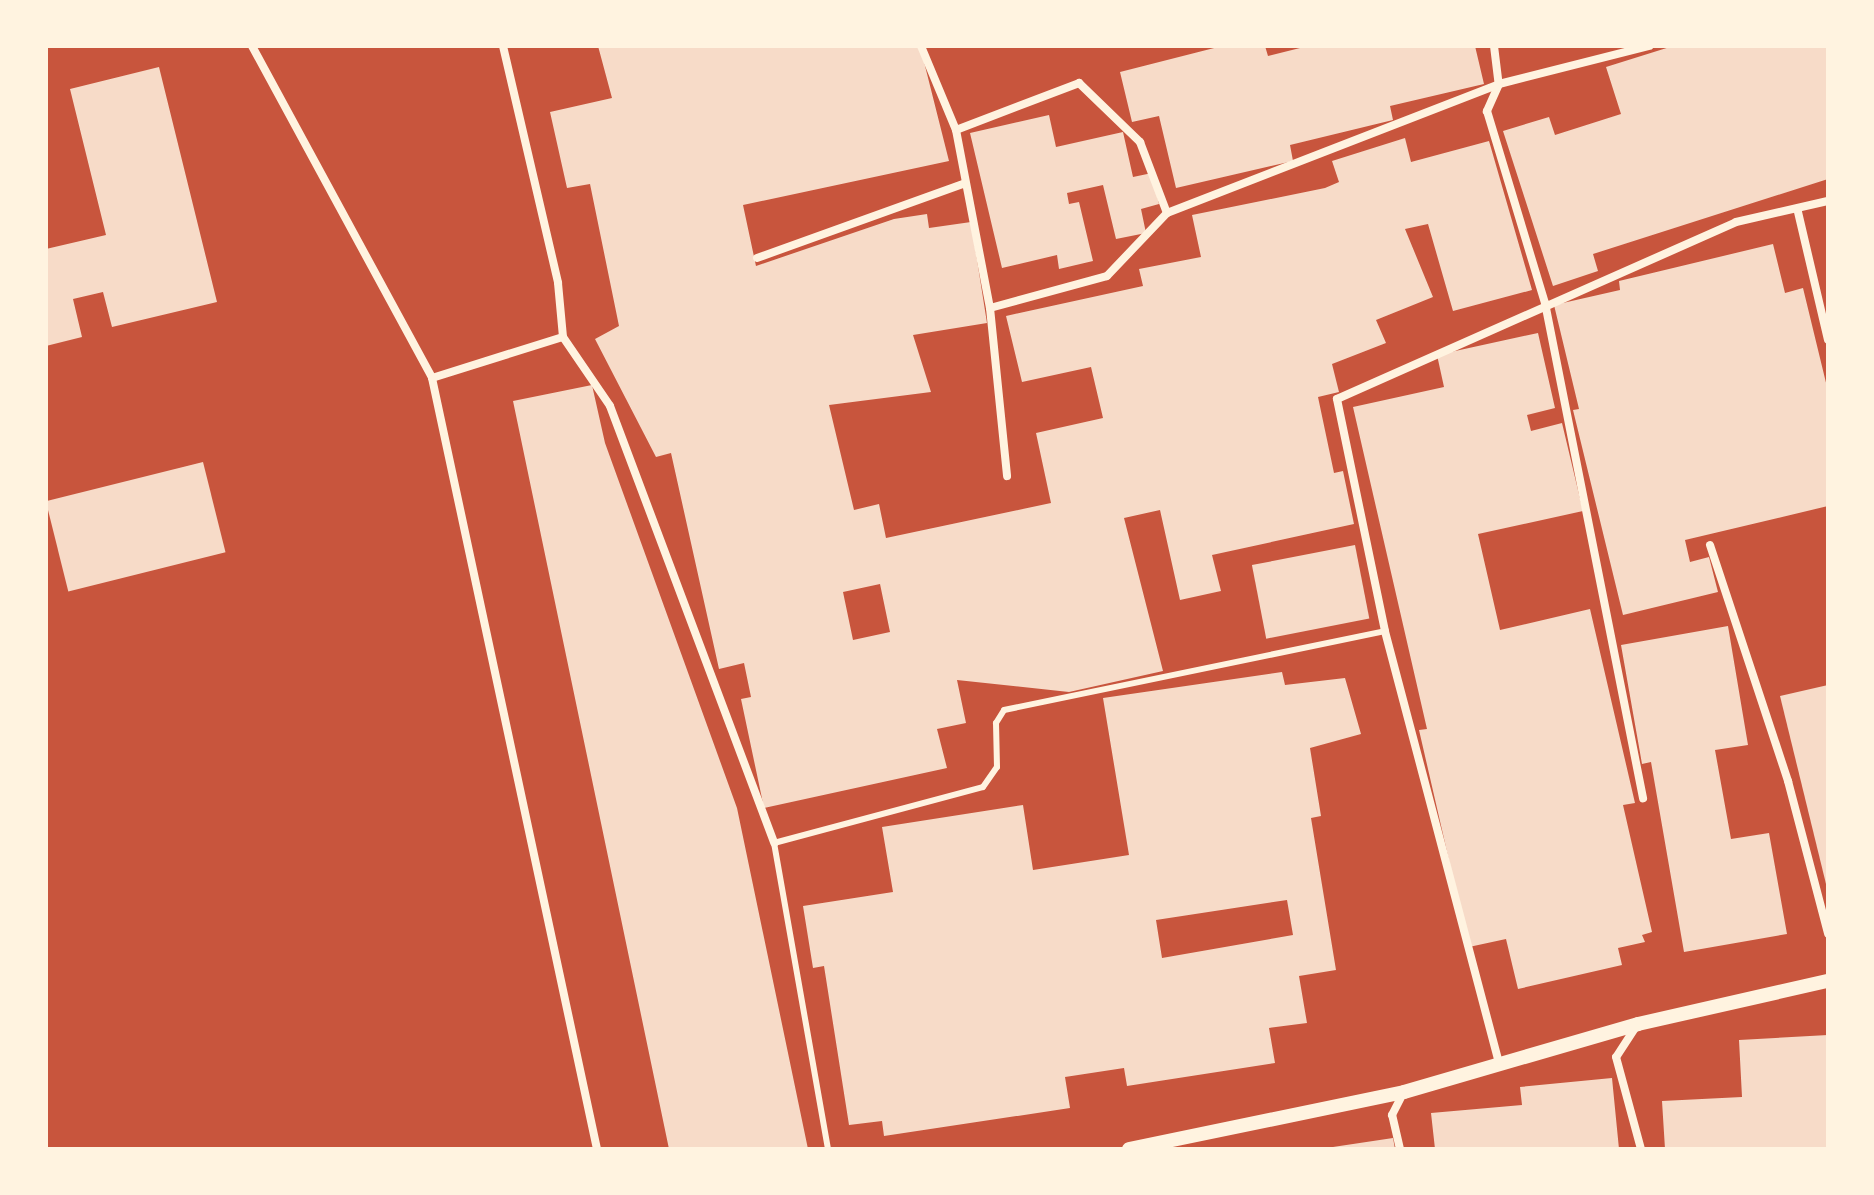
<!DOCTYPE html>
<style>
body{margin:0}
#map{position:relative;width:1874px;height:1195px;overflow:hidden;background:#c8553d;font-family:Lato,sans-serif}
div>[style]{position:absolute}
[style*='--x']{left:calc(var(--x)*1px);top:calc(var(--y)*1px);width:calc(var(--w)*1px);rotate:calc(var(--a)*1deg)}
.building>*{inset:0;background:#f7dbc8;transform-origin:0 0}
.service>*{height:6px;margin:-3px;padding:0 3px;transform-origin:3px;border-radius:3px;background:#fff3e0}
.minor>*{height:8px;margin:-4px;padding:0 4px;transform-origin:4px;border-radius:4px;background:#fff3e0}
.tertiary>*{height:14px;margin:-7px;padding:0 7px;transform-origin:7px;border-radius:7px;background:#fff3e0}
span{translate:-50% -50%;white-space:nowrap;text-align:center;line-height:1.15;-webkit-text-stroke:6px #fff3e0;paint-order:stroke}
.frame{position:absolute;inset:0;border:48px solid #fff3e0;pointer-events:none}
</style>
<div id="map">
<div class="building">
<div style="clip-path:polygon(evenodd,598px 46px,920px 46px,949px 161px,743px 205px,756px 266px,894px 219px,927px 214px,929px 228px,971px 222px,987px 323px,913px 335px,931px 392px,829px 405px,854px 510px,879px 504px,886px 538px,1051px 503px,1036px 433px,1103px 418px,1091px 367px,1022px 382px,1006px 316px,1143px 286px,1139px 269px,1201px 257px,1192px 215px,1325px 188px,1339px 182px,1332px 161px,1405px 138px,1411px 162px,1489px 141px,1532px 290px,1453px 311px,1428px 224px,1405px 229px,1433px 297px,1376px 320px,1386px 343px,1332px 364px,1339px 392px,1318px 397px,1334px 473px,1343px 471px,1354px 524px,1212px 555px,1221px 591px,1180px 600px,1160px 510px,1124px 518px,1163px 671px,1069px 692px,957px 680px,966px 723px,937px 729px,947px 768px,764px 808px,741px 699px,751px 697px,744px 663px,719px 669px,671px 453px,656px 457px,595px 339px,619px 326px,590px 184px,567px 188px,550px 112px,612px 98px,598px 46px,880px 584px,890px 632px,853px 640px,843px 592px,880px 584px)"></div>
<div style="clip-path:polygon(1222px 46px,1265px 46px,1268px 56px,1308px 46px,1475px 46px,1484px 84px,1390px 106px,1393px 120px,1290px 145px,1293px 161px,1176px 188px,1159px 116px,1132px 122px,1120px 72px)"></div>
<div style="clip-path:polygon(1673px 46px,1828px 46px,1828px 179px,1593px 254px,1598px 271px,1553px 286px,1503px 131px,1549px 117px,1555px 135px,1621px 114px,1606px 67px)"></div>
<div style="clip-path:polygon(159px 67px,217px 302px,112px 327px,103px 292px,73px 299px,82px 337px,46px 346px,46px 249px,106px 235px,70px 89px)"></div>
<div style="clip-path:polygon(1049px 115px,1056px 147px,1123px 132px,1133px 177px,1152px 173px,1159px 204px,1141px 209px,1146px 233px,1116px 239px,1103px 185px,1067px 193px,1069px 204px,1079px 202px,1093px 261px,1059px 269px,1057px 255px,1002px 268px,970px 133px)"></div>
<div style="clip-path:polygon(1773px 244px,1785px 293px,1803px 288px,1828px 391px,1828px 506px,1685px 540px,1690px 562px,1709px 557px,1718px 592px,1623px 615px,1573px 410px,1579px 409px,1554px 305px,1620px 290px,1619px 281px)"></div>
<div style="clip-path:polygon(1538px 333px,1555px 408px,1527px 415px,1531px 431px,1562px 423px,1583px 511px,1478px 534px,1500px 630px,1590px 609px,1635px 803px,1623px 805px,1652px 932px,1642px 935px,1645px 942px,1618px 948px,1622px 965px,1518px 989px,1506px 939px,1469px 947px,1419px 730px,1427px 729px,1353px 407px,1444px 387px,1437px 355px)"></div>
<div style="clip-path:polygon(592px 385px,605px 443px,737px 808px,808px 1149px,669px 1149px,513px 401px)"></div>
<div style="left:203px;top:462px;width:93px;height:162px;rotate:76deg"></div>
<div style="left:1355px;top:545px;width:75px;height:105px;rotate:79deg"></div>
<div style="clip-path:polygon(1728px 626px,1748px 745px,1715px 750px,1731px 839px,1769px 833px,1787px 934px,1684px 952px,1651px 762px,1642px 764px,1621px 645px)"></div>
<div style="clip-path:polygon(evenodd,1282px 672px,1285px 685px,1345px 678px,1361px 734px,1310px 748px,1321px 816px,1311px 818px,1336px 970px,1299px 976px,1307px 1023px,1269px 1028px,1275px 1063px,1127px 1086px,1124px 1068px,1065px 1077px,1070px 1108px,884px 1136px,882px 1121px,849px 1125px,824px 966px,813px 968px,803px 906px,893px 892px,882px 827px,1023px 805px,1033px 870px,1129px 855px,1103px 698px,1282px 672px,1287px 900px,1293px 935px,1162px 958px,1156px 920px,1287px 900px)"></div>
<div style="clip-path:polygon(1828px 685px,1828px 888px,1827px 888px,1780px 696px)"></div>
<div style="clip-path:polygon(1828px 1035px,1828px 1149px,1665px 1149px,1662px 1101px,1742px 1097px,1739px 1040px)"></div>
<div style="clip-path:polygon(1612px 1078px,1619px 1149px,1435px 1149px,1431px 1113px,1522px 1105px,1520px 1087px)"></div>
<div style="clip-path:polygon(1393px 1138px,1395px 1149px,1333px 1149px,1333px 1147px)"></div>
</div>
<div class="service">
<div style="--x:828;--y:1149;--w:311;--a:-100"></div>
<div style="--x:774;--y:843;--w:216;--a:-15"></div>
<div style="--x:983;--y:787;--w:24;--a:-55"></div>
<div style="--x:997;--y:767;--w:44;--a:-91.3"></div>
<div style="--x:996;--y:723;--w:15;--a:-58"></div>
<div style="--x:1004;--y:710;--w:389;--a:-11.7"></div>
</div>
<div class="minor">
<div style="--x:252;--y:46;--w:378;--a:61.5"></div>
<div style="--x:432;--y:378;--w:788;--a:77.92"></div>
<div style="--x:503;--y:46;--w:243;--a:76.9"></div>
<div style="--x:558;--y:283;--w:54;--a:84.7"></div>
<div style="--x:563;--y:337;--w:83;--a:55.7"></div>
<div style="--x:610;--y:406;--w:467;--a:69.4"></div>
<div style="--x:921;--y:46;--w:91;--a:67.4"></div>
<div style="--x:956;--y:130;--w:181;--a:79.2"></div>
<div style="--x:990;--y:308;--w:121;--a:-15.3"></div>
<div style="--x:1107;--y:276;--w:87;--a:-46.4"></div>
<div style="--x:1167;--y:213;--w:356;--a:-21.2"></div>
<div style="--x:1499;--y:84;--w:155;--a:-14.2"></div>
<div style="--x:1494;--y:46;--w:38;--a:83"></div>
<div style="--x:1499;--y:84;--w:30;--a:114"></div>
<div style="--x:1487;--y:111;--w:201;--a:73.2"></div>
<div style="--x:1545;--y:303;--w:505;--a:78.8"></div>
<div style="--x:956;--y:130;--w:132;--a:-20.9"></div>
<div style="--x:1079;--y:83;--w:85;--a:44"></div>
<div style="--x:1140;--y:142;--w:76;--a:69.2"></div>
<div style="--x:1798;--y:212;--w:131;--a:76.8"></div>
<div style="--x:757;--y:258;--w:221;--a:-19.8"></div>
<div style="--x:990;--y:308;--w:169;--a:84.2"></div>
<div style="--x:432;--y:378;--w:137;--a:-17.4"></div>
<div style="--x:1710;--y:545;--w:249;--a:71.7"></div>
<div style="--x:1788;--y:781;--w:158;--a:75.3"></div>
<div style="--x:1637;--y:1025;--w:38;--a:123"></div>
<div style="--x:1616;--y:1057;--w:95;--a:74.8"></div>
<div style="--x:1499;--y:1063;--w:447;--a:-104.8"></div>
<div style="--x:1385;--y:631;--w:237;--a:-101.7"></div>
<div style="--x:1337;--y:399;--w:436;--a:-23.9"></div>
<div style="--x:1736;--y:222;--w:94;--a:-12.9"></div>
<div style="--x:1400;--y:1149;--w:35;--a:-103"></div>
<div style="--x:1392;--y:1115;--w:25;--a:-63"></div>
</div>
<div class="tertiary">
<div style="--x:1129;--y:1149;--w:281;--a:-11.7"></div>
<div style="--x:1404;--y:1092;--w:244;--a:-16.2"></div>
<div style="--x:1638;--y:1024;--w:195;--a:-12.8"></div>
</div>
<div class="frame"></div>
</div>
